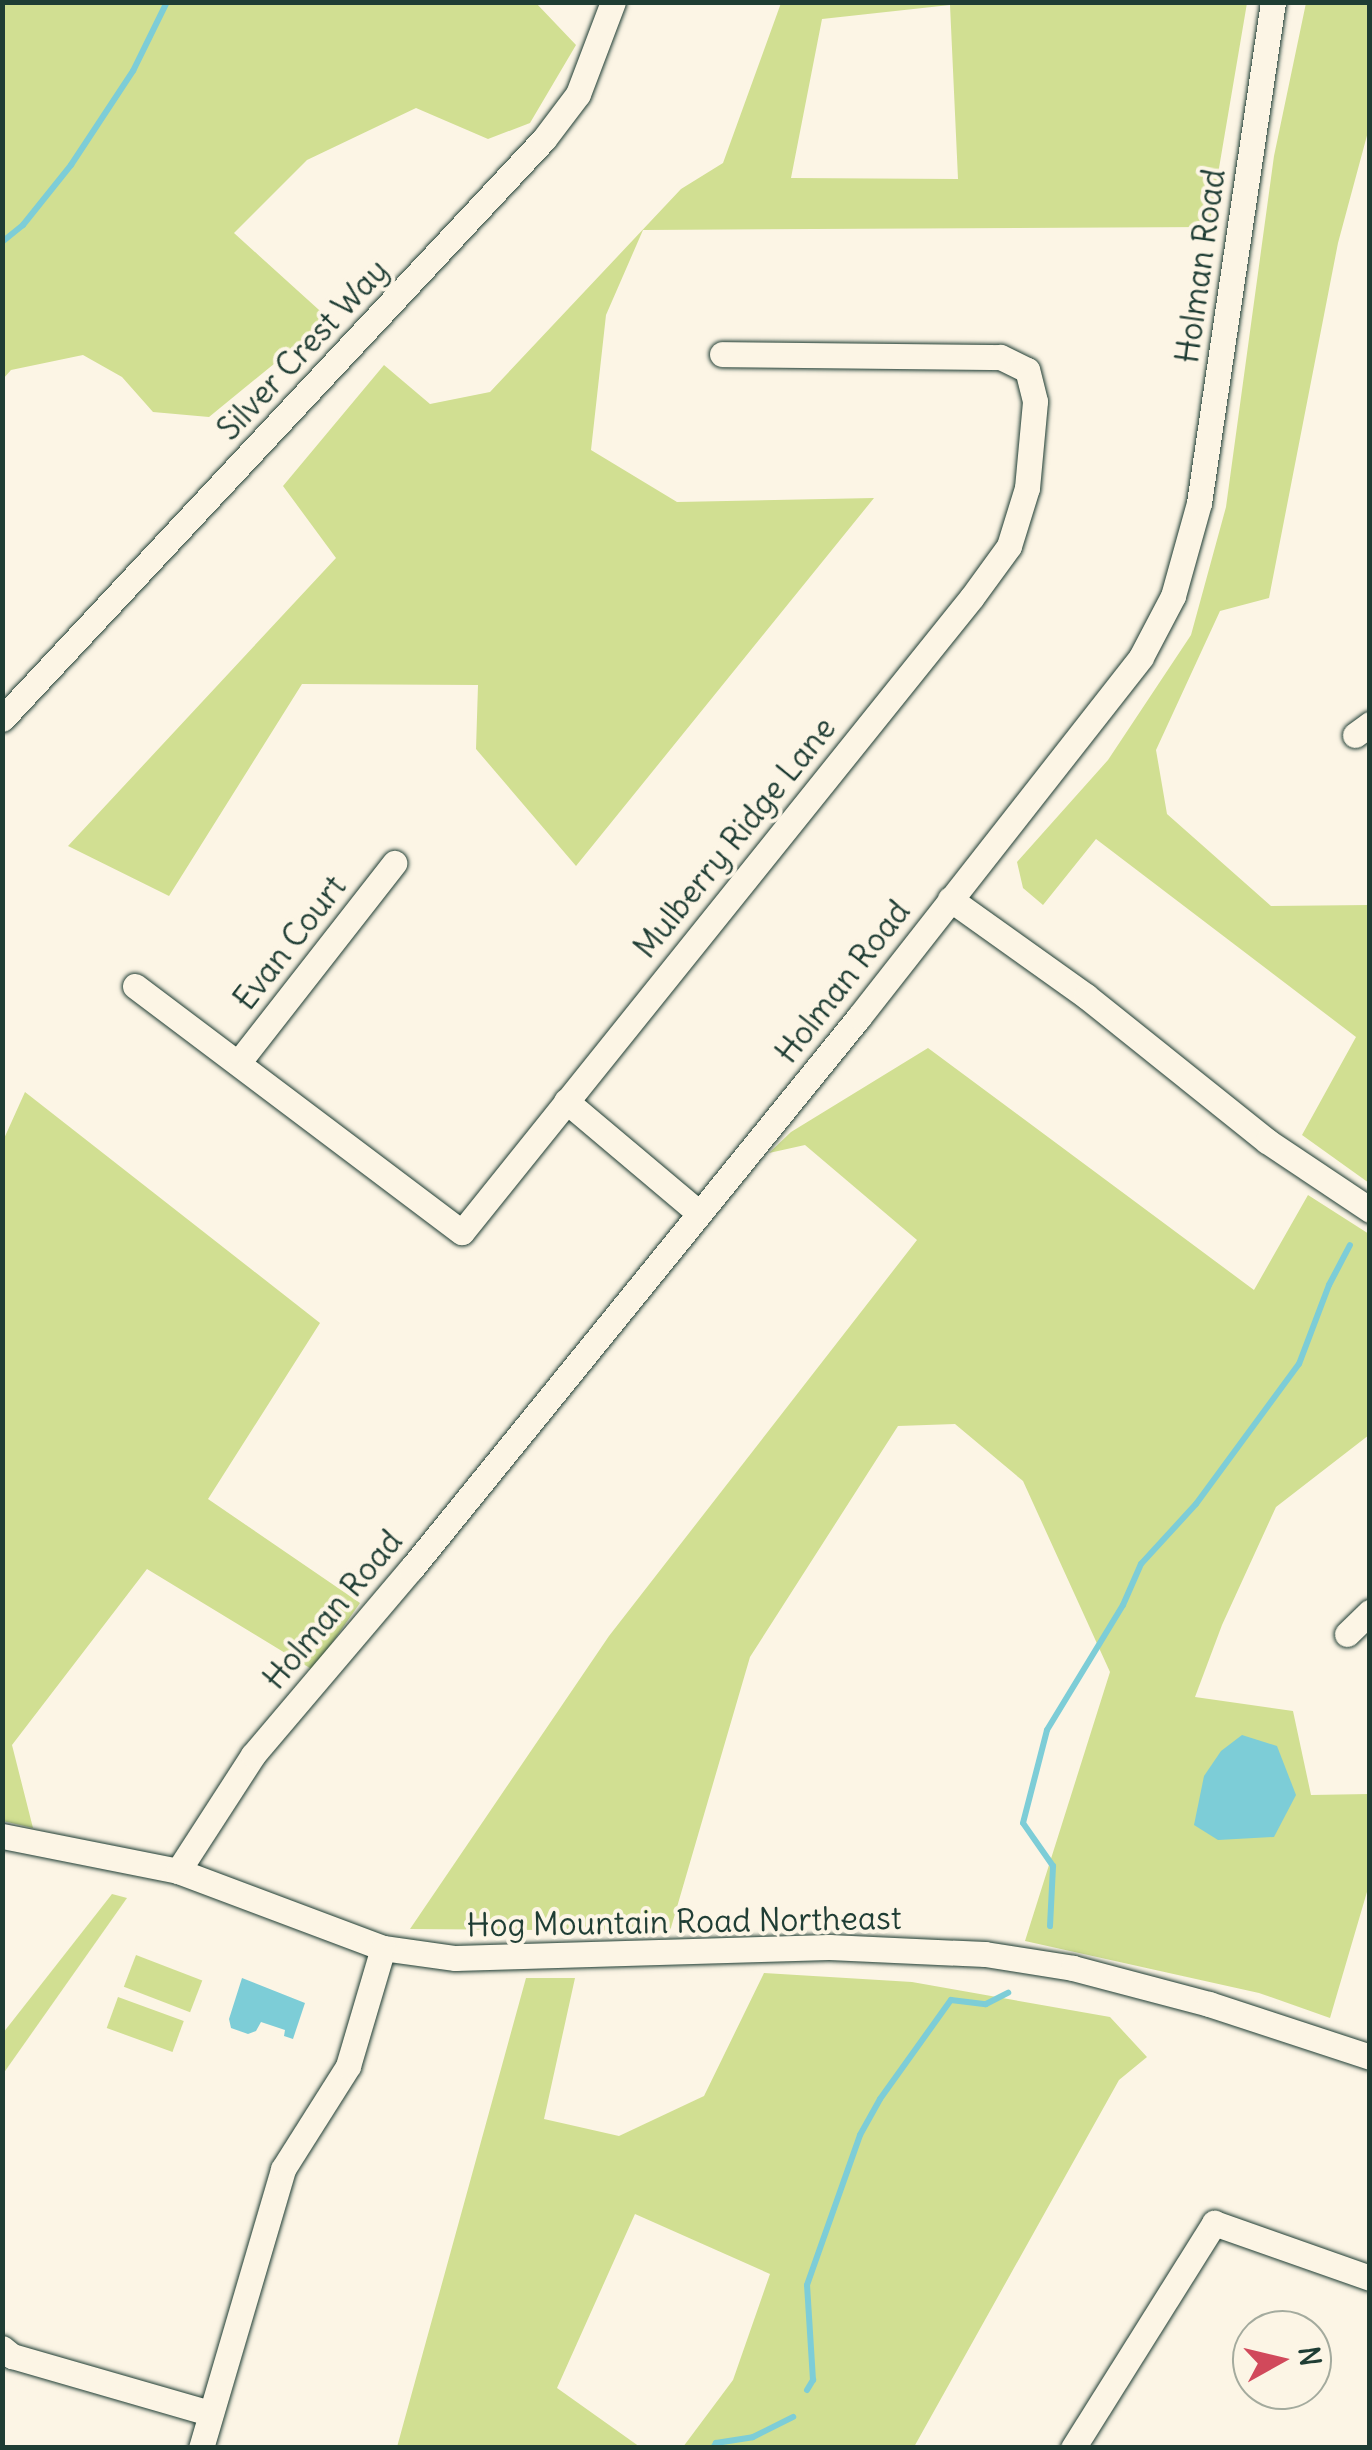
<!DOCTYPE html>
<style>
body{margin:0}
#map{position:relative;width:1372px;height:2450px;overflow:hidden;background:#fcf5e5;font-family:Delius,sans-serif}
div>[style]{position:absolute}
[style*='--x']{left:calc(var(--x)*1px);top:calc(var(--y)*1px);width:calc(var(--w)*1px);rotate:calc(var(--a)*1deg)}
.green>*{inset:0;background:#d1df92;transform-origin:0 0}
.water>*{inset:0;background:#7dcdd7}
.stream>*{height:6px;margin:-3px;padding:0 3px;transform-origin:3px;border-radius:3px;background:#7dcdd7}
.roads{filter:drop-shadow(0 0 2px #1f3d34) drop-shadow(0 0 2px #1f3d34)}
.minor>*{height:25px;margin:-12.5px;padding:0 12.5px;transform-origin:12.5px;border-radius:12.5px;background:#fcf5e5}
span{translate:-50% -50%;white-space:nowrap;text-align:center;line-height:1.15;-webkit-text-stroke:8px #fcf5e5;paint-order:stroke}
.street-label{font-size:32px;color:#1f3d34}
.frame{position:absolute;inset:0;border:5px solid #1f3d34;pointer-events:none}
.north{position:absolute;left:1232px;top:2310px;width:100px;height:100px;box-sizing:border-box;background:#fcf5e5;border:2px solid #a4ab9e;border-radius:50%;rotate:82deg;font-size:28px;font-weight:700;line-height:40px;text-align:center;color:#1f3d34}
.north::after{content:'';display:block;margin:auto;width:35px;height:45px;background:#d1495b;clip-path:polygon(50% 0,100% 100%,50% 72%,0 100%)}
</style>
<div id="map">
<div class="green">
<div style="clip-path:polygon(3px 2px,536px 3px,576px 45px,530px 123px,488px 139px,416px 108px,307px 160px,234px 233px,329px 319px,209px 417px,153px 412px,122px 377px,83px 355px,11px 370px,3px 379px)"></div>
<div style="clip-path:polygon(evenodd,781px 3px,1247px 3px,1209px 227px,643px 230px,606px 315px,591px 450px,677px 502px,874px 498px,576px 866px,476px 749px,478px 685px,302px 684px,169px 896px,68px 846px,336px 558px,283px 486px,384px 365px,430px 404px,490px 392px,681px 189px,723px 163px,781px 3px,950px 5px,958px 179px,791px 178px,822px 19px,950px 5px)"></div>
<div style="clip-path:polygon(1306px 3px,1369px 3px,1369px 128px,1338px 243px,1269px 598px,1220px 611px,1156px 750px,1167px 814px,1271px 906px,1369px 905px,1369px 1183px,1302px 1135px,1356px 1037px,1096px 839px,1043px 905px,1023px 888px,1017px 862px,1108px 760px,1191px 635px,1226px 507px,1274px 156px)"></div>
<div style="clip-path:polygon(928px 1048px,1254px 1290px,1308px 1195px,1369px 1234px,1369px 1435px,1276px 1507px,1222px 1625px,1195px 1697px,1293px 1711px,1311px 1795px,1369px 1794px,1369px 1885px,1330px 2018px,1259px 1993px,1025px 1941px,1110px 1672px,1023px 1481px,955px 1424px,898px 1426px,750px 1657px,670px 1931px,410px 1929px,609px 1636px,917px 1240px,805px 1145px,769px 1153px,791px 1132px)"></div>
<div style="clip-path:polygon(25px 1092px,320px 1323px,208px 1499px,360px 1603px,313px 1670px,147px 1569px,12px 1745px,33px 1828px,3px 1821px,2px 1143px)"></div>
<div style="clip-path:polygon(112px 1894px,127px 1898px,3px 2074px,3px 2033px)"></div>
<div style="left:136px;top:1955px;width:71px;height:34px;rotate:21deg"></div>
<div style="clip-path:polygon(764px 1973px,912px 1982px,1110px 2017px,1147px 2057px,1119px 2080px,914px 2447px,683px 2447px,733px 2380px,770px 2274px,635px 2214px,557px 2388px,640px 2447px,397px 2447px,526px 1978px,575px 1978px,544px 2119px,619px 2136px,704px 2096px)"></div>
<div style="left:118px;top:1997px;width:70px;height:33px;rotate:20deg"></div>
</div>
<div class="water">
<div style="clip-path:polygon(1242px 1735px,1277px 1746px,1296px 1795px,1274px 1837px,1218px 1840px,1194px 1825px,1204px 1776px,1221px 1751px)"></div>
<div style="clip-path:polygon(242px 1978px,305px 2003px,293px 2039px,284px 2036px,285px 2030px,261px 2022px,256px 2031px,248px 2034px,231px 2028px,229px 2019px)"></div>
</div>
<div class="stream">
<div style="--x:2;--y:242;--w:27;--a:-39"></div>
<div style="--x:23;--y:225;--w:77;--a:-51.3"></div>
<div style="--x:71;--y:165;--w:113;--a:-56.6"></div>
<div style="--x:133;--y:71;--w:77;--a:-63.8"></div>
<div style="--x:1050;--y:1926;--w:60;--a:-87.1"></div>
<div style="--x:1053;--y:1866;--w:52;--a:-124.9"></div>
<div style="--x:1023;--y:1823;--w:96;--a:-75.5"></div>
<div style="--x:1047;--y:1730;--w:146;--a:-58.7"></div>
<div style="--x:1123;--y:1605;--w:45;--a:-66.3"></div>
<div style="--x:1141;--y:1564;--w:81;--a:-47.5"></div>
<div style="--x:1196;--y:1504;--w:174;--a:-53.7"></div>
<div style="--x:1299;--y:1364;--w:85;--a:-69.2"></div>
<div style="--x:1329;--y:1285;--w:45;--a:-62.3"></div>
<div style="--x:807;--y:2390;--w:12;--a:-59"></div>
<div style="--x:813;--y:2380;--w:95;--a:-93.6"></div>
<div style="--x:807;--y:2285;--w:159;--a:-70.5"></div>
<div style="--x:860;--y:2135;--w:41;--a:-60.9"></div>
<div style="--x:880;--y:2099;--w:122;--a:-54.4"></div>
<div style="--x:951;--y:2000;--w:35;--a:7"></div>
<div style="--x:986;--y:2004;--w:25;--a:-27"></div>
<div style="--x:713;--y:2448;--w:6;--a:-59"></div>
<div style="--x:716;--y:2443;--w:37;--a:-9"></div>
<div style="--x:753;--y:2437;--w:45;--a:-26.6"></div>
</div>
<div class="roads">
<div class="minor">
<div style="--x:2;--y:719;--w:794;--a:-46.94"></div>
<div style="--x:544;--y:139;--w:56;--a:-52.9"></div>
<div style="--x:578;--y:94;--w:98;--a:-69.2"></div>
<div style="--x:1355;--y:735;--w:19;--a:-36"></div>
<div style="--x:950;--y:899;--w:167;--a:35.5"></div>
<div style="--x:1086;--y:996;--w:232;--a:38.7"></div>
<div style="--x:1267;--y:1141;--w:124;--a:33.8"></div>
<div style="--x:135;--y:986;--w:409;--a:37"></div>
<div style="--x:462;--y:1232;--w:814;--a:-51.23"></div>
<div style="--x:972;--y:597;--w:63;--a:-54"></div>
<div style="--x:1009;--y:546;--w:61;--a:-72.8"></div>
<div style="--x:1027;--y:488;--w:87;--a:-84.7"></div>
<div style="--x:1035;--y:401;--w:32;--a:-104"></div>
<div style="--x:1027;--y:370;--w:30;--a:-154"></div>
<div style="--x:1000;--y:357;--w:278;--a:-179.4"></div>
<div style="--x:238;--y:1063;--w:254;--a:-52"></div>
<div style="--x:566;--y:1101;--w:174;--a:40.1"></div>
<div style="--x:1347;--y:1634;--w:32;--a:-44"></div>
<div style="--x:2;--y:1836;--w:179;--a:11.2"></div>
<div style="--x:178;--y:1871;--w:219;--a:20.6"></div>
<div style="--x:383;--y:1948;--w:73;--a:7.9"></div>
<div style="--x:455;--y:1958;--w:374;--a:-1.7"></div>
<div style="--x:829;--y:1947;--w:156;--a:2.6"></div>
<div style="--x:985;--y:1954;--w:89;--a:9"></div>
<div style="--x:1073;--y:1968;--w:141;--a:14.8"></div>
<div style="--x:1209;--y:2004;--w:169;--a:18.2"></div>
<div style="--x:178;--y:1871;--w:138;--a:-57.1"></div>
<div style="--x:253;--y:1755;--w:244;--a:-49.7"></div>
<div style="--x:411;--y:1569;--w:711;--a:-50.94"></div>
<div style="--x:859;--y:1017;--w:457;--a:-51.9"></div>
<div style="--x:1141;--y:657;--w:69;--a:-62.3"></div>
<div style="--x:1173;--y:596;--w:97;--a:-74.4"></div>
<div style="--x:1199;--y:503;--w:506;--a:-81.6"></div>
<div style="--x:2;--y:2348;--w:13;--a:39"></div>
<div style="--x:12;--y:2356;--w:206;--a:16.1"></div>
<div style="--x:201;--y:2448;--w:291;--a:-73.6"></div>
<div style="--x:283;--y:2169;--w:122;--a:-57.7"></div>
<div style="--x:348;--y:2066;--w:123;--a:-73.5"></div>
<div style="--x:1073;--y:2448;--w:266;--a:-57.9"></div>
<div style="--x:1214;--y:2223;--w:165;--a:19.4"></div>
</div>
</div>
<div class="street-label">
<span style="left:1201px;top:266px;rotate:-82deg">Holman Road</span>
<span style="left:303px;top:350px;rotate:-47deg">Silver Crest Way</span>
<span style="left:735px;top:838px;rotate:-51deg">Mulberry Ridge Lane</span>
<span style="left:290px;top:943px;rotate:-52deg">Evan Court</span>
<span style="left:843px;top:982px;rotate:-52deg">Holman Road</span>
<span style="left:333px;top:1610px;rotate:-50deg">Holman Road</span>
<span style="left:684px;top:1922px;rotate:-1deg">Hog Mountain Road Northeast</span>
</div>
<div class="frame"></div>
<div class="north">N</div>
</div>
